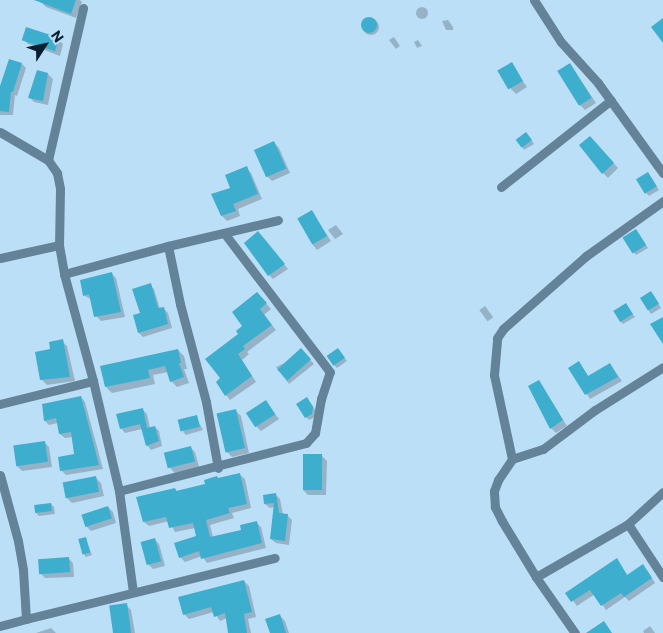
<!DOCTYPE html>
<style>
body{margin:0}
#map{position:relative;width:663px;height:633px;overflow:hidden;background:#bcdff8;font-family:Commissioner,sans-serif}
div>[style]{position:absolute}
[style*='--x']{left:calc(var(--x)*1px);top:calc(var(--y)*1px);width:calc(var(--w)*1px);rotate:calc(var(--a)*1deg)}
.shadow>*{inset:0;background:#0003;transform-origin:0 0}
.round{border-radius:50%}
.building>*{inset:0;background:#3eaece;transform-origin:0 0}
.minor>*{height:9px;margin:-4.5px;padding:0 4.5px;transform-origin:4.5px;border-radius:4.5px;background:#648399}
span{translate:-50% -50%;white-space:nowrap;text-align:center;line-height:1.15;-webkit-text-stroke:4px #bcdff8;paint-order:stroke}
.north{position:absolute;left:20px;top:20px;width:50px;height:50px;-webkit-text-stroke:4px #bcdff8;paint-order:stroke;rotate:55deg;font-size:14px;font-weight:700;line-height:20px;text-align:center;color:#071f2f}
.north::after{content:'';display:block;margin:auto;width:18px;height:22px;background:#071f2f;clip-path:polygon(50% 0,100% 100%,50% 72%,0 100%)}
</style>
<div id="map">
<div class="shadow">
<div style="clip-path:polygon(42px 0,80px 0,82px 2px,76px 18px,46px 7px,41px 2px)"></div>
<div class="round" style="left:416px;top:7px;width:12px;height:12px"></div>
<div class="round" style="left:363px;top:19px;width:16px;height:16px"></div>
<div style="clip-path:polygon(448px 20px,453px 27px,453px 30px,446px 30px,442px 21px)"></div>
<div style="clip-path:polygon(394px 37px,400px 46px,396px 49px,389px 40px)"></div>
<div style="clip-path:polygon(23px 39px,58px 39px,63px 44px,60px 56px,28px 44px)"></div>
<div style="clip-path:polygon(418px 40px,422px 46px,417px 48px,414px 42px)"></div>
<div style="clip-path:polygon(22px 64px,26px 68px,17px 96px,15px 95px,13px 115px,0 115px,0 89px)"></div>
<div style="clip-path:polygon(511px 64px,527px 87px,516px 94px,511px 89px)"></div>
<div style="clip-path:polygon(570px 64px,596px 103px,585px 110px,580px 105px)"></div>
<div style="clip-path:polygon(48px 74px,53px 79px,48px 105px,34px 102px,29px 97px)"></div>
<div style="clip-path:polygon(529px 136px,534px 144px,524px 150px,517px 139px)"></div>
<div style="clip-path:polygon(595px 142px,618px 168px,608px 178px,603px 173px)"></div>
<div style="clip-path:polygon(274px 143px,279px 148px,290px 173px,272px 181px,267px 176px)"></div>
<div style="clip-path:polygon(246px 168px,251px 173px,262px 199px,238px 209px,240px 216px,227px 221px,222px 216px,231px 188px)"></div>
<div style="clip-path:polygon(651px 177px,659px 190px,649px 196px,646px 193px)"></div>
<div style="clip-path:polygon(312px 212px,331px 241px,317px 250px,313px 245px)"></div>
<div style="clip-path:polygon(336px 225px,343px 234px,335px 239px,328px 230px)"></div>
<div style="clip-path:polygon(639px 234px,648px 248px,636px 255px,624px 238px)"></div>
<div style="clip-path:polygon(262px 237px,288px 269px,273px 279px,269px 275px)"></div>
<div style="clip-path:polygon(111px 273px,116px 278px,125px 317px,101px 321px,96px 316px,92px 300px,85px 296px,82px 281px)"></div>
<div style="clip-path:polygon(150px 285px,154px 289px,160px 309px,163px 308px,168px 313px,172px 328px,143px 337px,139px 333px,141px 314px)"></div>
<div style="clip-path:polygon(654px 296px,661px 308px,651px 314px,641px 299px)"></div>
<div style="clip-path:polygon(262px 299px,271px 309px,264px 315px,276px 330px,247px 352px,249px 354px,242px 360px,256px 382px,230px 400px,226px 395px,222px 379px,244px 326px)"></div>
<div style="clip-path:polygon(626px 305px,635px 317px,623px 324px,620px 321px)"></div>
<div style="left:485px;top:306px;width:14px;height:7px;rotate:54deg"></div>
<div style="clip-path:polygon(62px 341px,67px 346px,75px 381px,47px 385px,42px 380px,52px 350px)"></div>
<div style="clip-path:polygon(338px 349px,347px 361px,337px 368px,334px 365px)"></div>
<div style="clip-path:polygon(178px 350px,184px 356px,187px 369px,184px 369px,189px 383px,177px 387px,171px 381px,168px 372px,153px 375px,155px 384px,112px 393px,106px 387px)"></div>
<div style="clip-path:polygon(305px 354px,314px 364px,289px 384px,276px 367px)"></div>
<div style="clip-path:polygon(578px 363px,589px 377px,610px 364px,622px 381px,590px 399px,570px 368px)"></div>
<div style="clip-path:polygon(539px 381px,567px 426px,556px 433px,551px 428px)"></div>
<div style="clip-path:polygon(81px 397px,85px 402px,103px 469px,66px 475px,61px 470px,76px 455px,73px 437px,65px 438px,60px 434px,58px 423px,49px 425px,45px 421px,43px 405px)"></div>
<div style="clip-path:polygon(266px 402px,279px 419px,261px 431px,256px 426px)"></div>
<div style="clip-path:polygon(310px 402px,316px 411px,315px 417px,309px 420px,306px 417px)"></div>
<div style="clip-path:polygon(142px 409px,147px 414px,150px 428px,155px 427px,159px 431px,162px 446px,151px 450px,147px 445px,142px 429px,125px 433px,121px 428px)"></div>
<div style="clip-path:polygon(236px 411px,241px 416px,249px 453px,232px 457px,227px 452px,219px 415px)"></div>
<div style="clip-path:polygon(196px 417px,203px 430px,186px 435px,183px 432px)"></div>
<div style="clip-path:polygon(44px 442px,49px 447px,52px 467px,22px 471px,17px 466px)"></div>
<div style="clip-path:polygon(190px 447px,195px 452px,199px 467px,175px 473px,170px 468px)"></div>
<div style="clip-path:polygon(322px 456px,327px 461px,326px 495px,308px 495px,303px 490px)"></div>
<div style="clip-path:polygon(240px 475px,245px 479px,251px 508px,232px 513px,234px 518px,210px 525px,213px 537px,243px 531px,257px 523px,261px 527px,266px 548px,207px 563px,202px 556px,185px 562px,180px 557px,197px 537px,195px 528px,175px 532px,169px 521px,149px 526px,144px 522px,175px 489px,178px 492px)"></div>
<div style="clip-path:polygon(96px 478px,101px 483px,104px 496px,72px 503px,67px 498px,64px 484px)"></div>
<div style="clip-path:polygon(275px 494px,280px 499px,283px 514px,287px 515px,292px 520px,289px 545px,276px 543px,271px 539px,275px 507px,270px 508px,265px 504px)"></div>
<div style="clip-path:polygon(51px 504px,54px 507px,55px 514px,39px 516px,36px 513px)"></div>
<div style="clip-path:polygon(108px 507px,113px 512px,116px 523px,91px 531px,86px 526px)"></div>
<div style="clip-path:polygon(86px 539px,92px 555px,86px 557px,83px 553px)"></div>
<div style="clip-path:polygon(154px 539px,159px 544px,165px 566px,153px 569px,148px 564px)"></div>
<div style="clip-path:polygon(68px 558px,73px 563px,74px 577px,45px 578px,40px 573px)"></div>
<div style="clip-path:polygon(617px 560px,628px 576px,647px 570px,655px 583px,629px 601px,625px 597px,606px 610px,595px 594px,577px 606px,567px 593px)"></div>
<div style="clip-path:polygon(244px 581px,249px 586px,256px 617px,248px 619px,251px 633px,230px 633px,227px 618px,220px 621px,214px 612px,189px 619px,184px 614px)"></div>
<div style="clip-path:polygon(126px 605px,131px 610px,135px 633px,114px 633px)"></div>
<div style="clip-path:polygon(280px 616px,285px 621px,289px 633px,271px 633px)"></div>
<div style="clip-path:polygon(650px 626px,655px 633px,644px 633px,643px 631px)"></div>
<div style="clip-path:polygon(51px 628px,56px 633px,36px 633px)"></div>
</div>
<div class="building">
<div style="clip-path:polygon(34px 0,76px 0,71px 14px)"></div>
<div class="round" style="left:361px;top:17px;width:16px;height:16px"></div>
<div style="clip-path:polygon(663px 18px,663px 43px,651px 27px)"></div>
<div style="left:26px;top:27px;width:35px;height:14px;rotate:18deg"></div>
<div style="clip-path:polygon(9px 59px,22px 63px,13px 92px,11px 92px,9px 112px,0 111px,0 86px)"></div>
<div style="left:512px;top:62px;width:22px;height:17px;rotate:60deg"></div>
<div style="left:570px;top:63px;width:41px;height:15px;rotate:58deg"></div>
<div style="clip-path:polygon(37px 70px,48px 73px,43px 101px,28px 98px)"></div>
<div style="left:526px;top:132px;width:10px;height:13px;rotate:53deg"></div>
<div style="clip-path:polygon(590px 136px,614px 163px,602px 174px,579px 145px)"></div>
<div style="left:274px;top:141px;width:30px;height:22px;rotate:66deg"></div>
<div style="clip-path:polygon(247px 166px,258px 194px,233px 204px,236px 211px,221px 216px,211px 194px,230px 188px,225px 175px)"></div>
<div style="left:648px;top:172px;width:17px;height:14px;rotate:59deg"></div>
<div style="left:312px;top:210px;width:30px;height:17px;rotate:60deg"></div>
<div style="left:636px;top:229px;width:19px;height:16px;rotate:58deg"></div>
<div style="clip-path:polygon(258px 231px,285px 264px,268px 276px,244px 243px)"></div>
<div style="clip-path:polygon(112px 272px,121px 312px,94px 317px,89px 294px,83px 296px,80px 280px)"></div>
<div style="clip-path:polygon(151px 283px,158px 308px,164px 307px,168px 324px,138px 333px,133px 315px,140px 313px,132px 289px)"></div>
<div style="left:651px;top:291px;width:15px;height:13px;rotate:58deg"></div>
<div style="clip-path:polygon(257px 292px,267px 303px,260px 309px,272px 325px,243px 346px,245px 349px,238px 354px,252px 376px,225px 396px,216px 382px,220px 378px,205px 359px,238px 334px,236px 331px,242px 326px,232px 312px)"></div>
<div style="left:626px;top:303px;width:13px;height:15px;rotate:58deg"></div>
<div style="clip-path:polygon(663px 317px,663px 344px,650px 324px)"></div>
<div style="clip-path:polygon(63px 339px,70px 377px,40px 380px,35px 352px,50px 349px,49px 342px)"></div>
<div style="left:301px;top:348px;width:15px;height:32px;rotate:48deg"></div>
<div style="left:338px;top:348px;width:12px;height:14px;rotate:55deg"></div>
<div style="clip-path:polygon(178px 349px,181px 363px,179px 363px,184px 377px,170px 382px,165px 366px,148px 370px,150px 378px,105px 387px,100px 366px)"></div>
<div style="clip-path:polygon(579px 361px,588px 376px,610px 363px,618px 377px,585px 395px,568px 368px)"></div>
<div style="clip-path:polygon(539px 380px,563px 420px,550px 429px,528px 386px)"></div>
<div style="clip-path:polygon(81px 396px,99px 465px,60px 471px,58px 457px,74px 454px,71px 432px,59px 434px,56px 418px,44px 421px,42px 404px)"></div>
<div style="clip-path:polygon(307px 397px,313px 407px,312px 414px,305px 418px,296px 404px)"></div>
<div style="left:266px;top:400px;width:17px;height:24px;rotate:57deg"></div>
<div style="clip-path:polygon(143px 408px,147px 428px,155px 426px,159px 441px,146px 446px,140px 424px,120px 429px,116px 414px)"></div>
<div style="left:236px;top:409px;width:40px;height:20px;rotate:77deg"></div>
<div style="left:197px;top:415px;width:12px;height:20px;rotate:76deg"></div>
<div style="left:45px;top:441px;width:21px;height:32px;rotate:82deg"></div>
<div style="left:191px;top:446px;width:16px;height:28px;rotate:76deg"></div>
<div style="left:303px;top:454px;width:19px;height:36px"></div>
<div style="clip-path:polygon(240px 473px,247px 504px,228px 508px,230px 513px,206px 520px,210px 537px,241px 530px,240px 525px,257px 521px,262px 543px,201px 559px,199px 551px,179px 558px,174px 543px,196px 536px,193px 523px,169px 528px,166px 517px,143px 522px,136px 497px,175px 488px,176px 491px,205px 484px,204px 480px,217px 476px,218px 478px)"></div>
<div style="left:96px;top:476px;width:16px;height:34px;rotate:79deg"></div>
<div style="clip-path:polygon(276px 493px,279px 513px,288px 514px,285px 541px,270px 539px,274px 503px,264px 504px,263px 495px)"></div>
<div style="left:51px;top:503px;width:8px;height:17px;rotate:83deg"></div>
<div style="left:108px;top:506px;width:13px;height:28px;rotate:72deg"></div>
<div style="left:86px;top:537px;width:16px;height:8px;rotate:75deg"></div>
<div style="left:155px;top:538px;width:24px;height:15px;rotate:75deg"></div>
<div style="left:69px;top:557px;width:15px;height:31px;rotate:86deg"></div>
<div style="clip-path:polygon(617px 558px,627px 575px,643px 564px,652px 578px,624px 597px,621px 593px,601px 606px,590px 590px,571px 602px,565px 593px)"></div>
<div style="clip-path:polygon(244px 580px,252px 612px,244px 614px,247px 633px,228px 633px,225px 613px,214px 617px,211px 607px,183px 615px,178px 597px)"></div>
<div style="left:127px;top:603px;width:30px;height:18px;rotate:82deg"></div>
<div style="clip-path:polygon(280px 614px,286px 633px,270px 633px,265px 619px)"></div>
<div style="clip-path:polygon(604px 621px,612px 633px,586px 633px)"></div>
</div>
<div class="minor">
<div style="--x:534;--y:0;--w:50;--a:57.3"></div>
<div style="--x:561;--y:42;--w:55;--a:47.9"></div>
<div style="--x:598;--y:83;--w:111;--a:54.2"></div>
<div style="--x:0;--y:132;--w:56;--a:30.3"></div>
<div style="--x:48;--y:160;--w:16;--a:55"></div>
<div style="--x:57;--y:173;--w:16;--a:79"></div>
<div style="--x:60;--y:189;--w:56;--a:91"></div>
<div style="--x:59;--y:245;--w:29;--a:80"></div>
<div style="--x:64;--y:274;--w:111;--a:74.8"></div>
<div style="--x:93;--y:381;--w:113;--a:76.7"></div>
<div style="--x:119;--y:491;--w:102;--a:82.1"></div>
<div style="--x:48;--y:160;--w:156;--a:-77"></div>
<div style="--x:501;--y:187;--w:140;--a:-38.3"></div>
<div style="--x:168;--y:246;--w:59;--a:78.3"></div>
<div style="--x:180;--y:304;--w:101;--a:75.1"></div>
<div style="--x:206;--y:402;--w:67;--a:79.7"></div>
<div style="--x:0;--y:258;--w:60;--a:-12.4"></div>
<div style="--x:64;--y:274;--w:108;--a:-15.1"></div>
<div style="--x:168;--y:246;--w:113;--a:-13.3"></div>
<div style="--x:0;--y:404;--w:96;--a:-13.9"></div>
<div style="--x:512;--y:459;--w:86;--a:-102.1"></div>
<div style="--x:494;--y:375;--w:37;--a:-85"></div>
<div style="--x:497;--y:338;--w:11;--a:-56"></div>
<div style="--x:503;--y:329;--w:111;--a:-41.3"></div>
<div style="--x:586;--y:256;--w:95;--a:-35.5"></div>
<div style="--x:0;--y:475;--w:68;--a:74.7"></div>
<div style="--x:18;--y:541;--w:29;--a:80"></div>
<div style="--x:23;--y:570;--w:49;--a:86.5"></div>
<div style="--x:26;--y:619;--w:256;--a:-13.8"></div>
<div style="--x:119;--y:491;--w:193;--a:-14.4"></div>
<div style="--x:306;--y:443;--w:13;--a:-48"></div>
<div style="--x:315;--y:433;--w:35;--a:-80"></div>
<div style="--x:321;--y:399;--w:28;--a:-72"></div>
<div style="--x:330;--y:372;--w:173;--a:-127.3"></div>
<div style="--x:628;--y:524;--w:64;--a:56.6"></div>
<div style="--x:536;--y:577;--w:106;--a:-29.9"></div>
<div style="--x:628;--y:524;--w:47;--a:-42.4"></div>
<div style="--x:0;--y:626;--w:27;--a:-15"></div>
<div style="--x:575;--y:633;--w:68;--a:-124.9"></div>
<div style="--x:536;--y:577;--w:66;--a:-121.3"></div>
<div style="--x:502;--y:521;--w:16;--a:-117"></div>
<div style="--x:495;--y:507;--w:16;--a:-94"></div>
<div style="--x:494;--y:491;--w:12;--a:-70"></div>
<div style="--x:498;--y:480;--w:25;--a:-56"></div>
<div style="--x:512;--y:459;--w:33;--a:-18"></div>
<div style="--x:543;--y:449;--w:65;--a:-36.9"></div>
<div style="--x:595;--y:410;--w:80;--a:-32.3"></div>
</div>
<div class="north">N</div>
</div>
